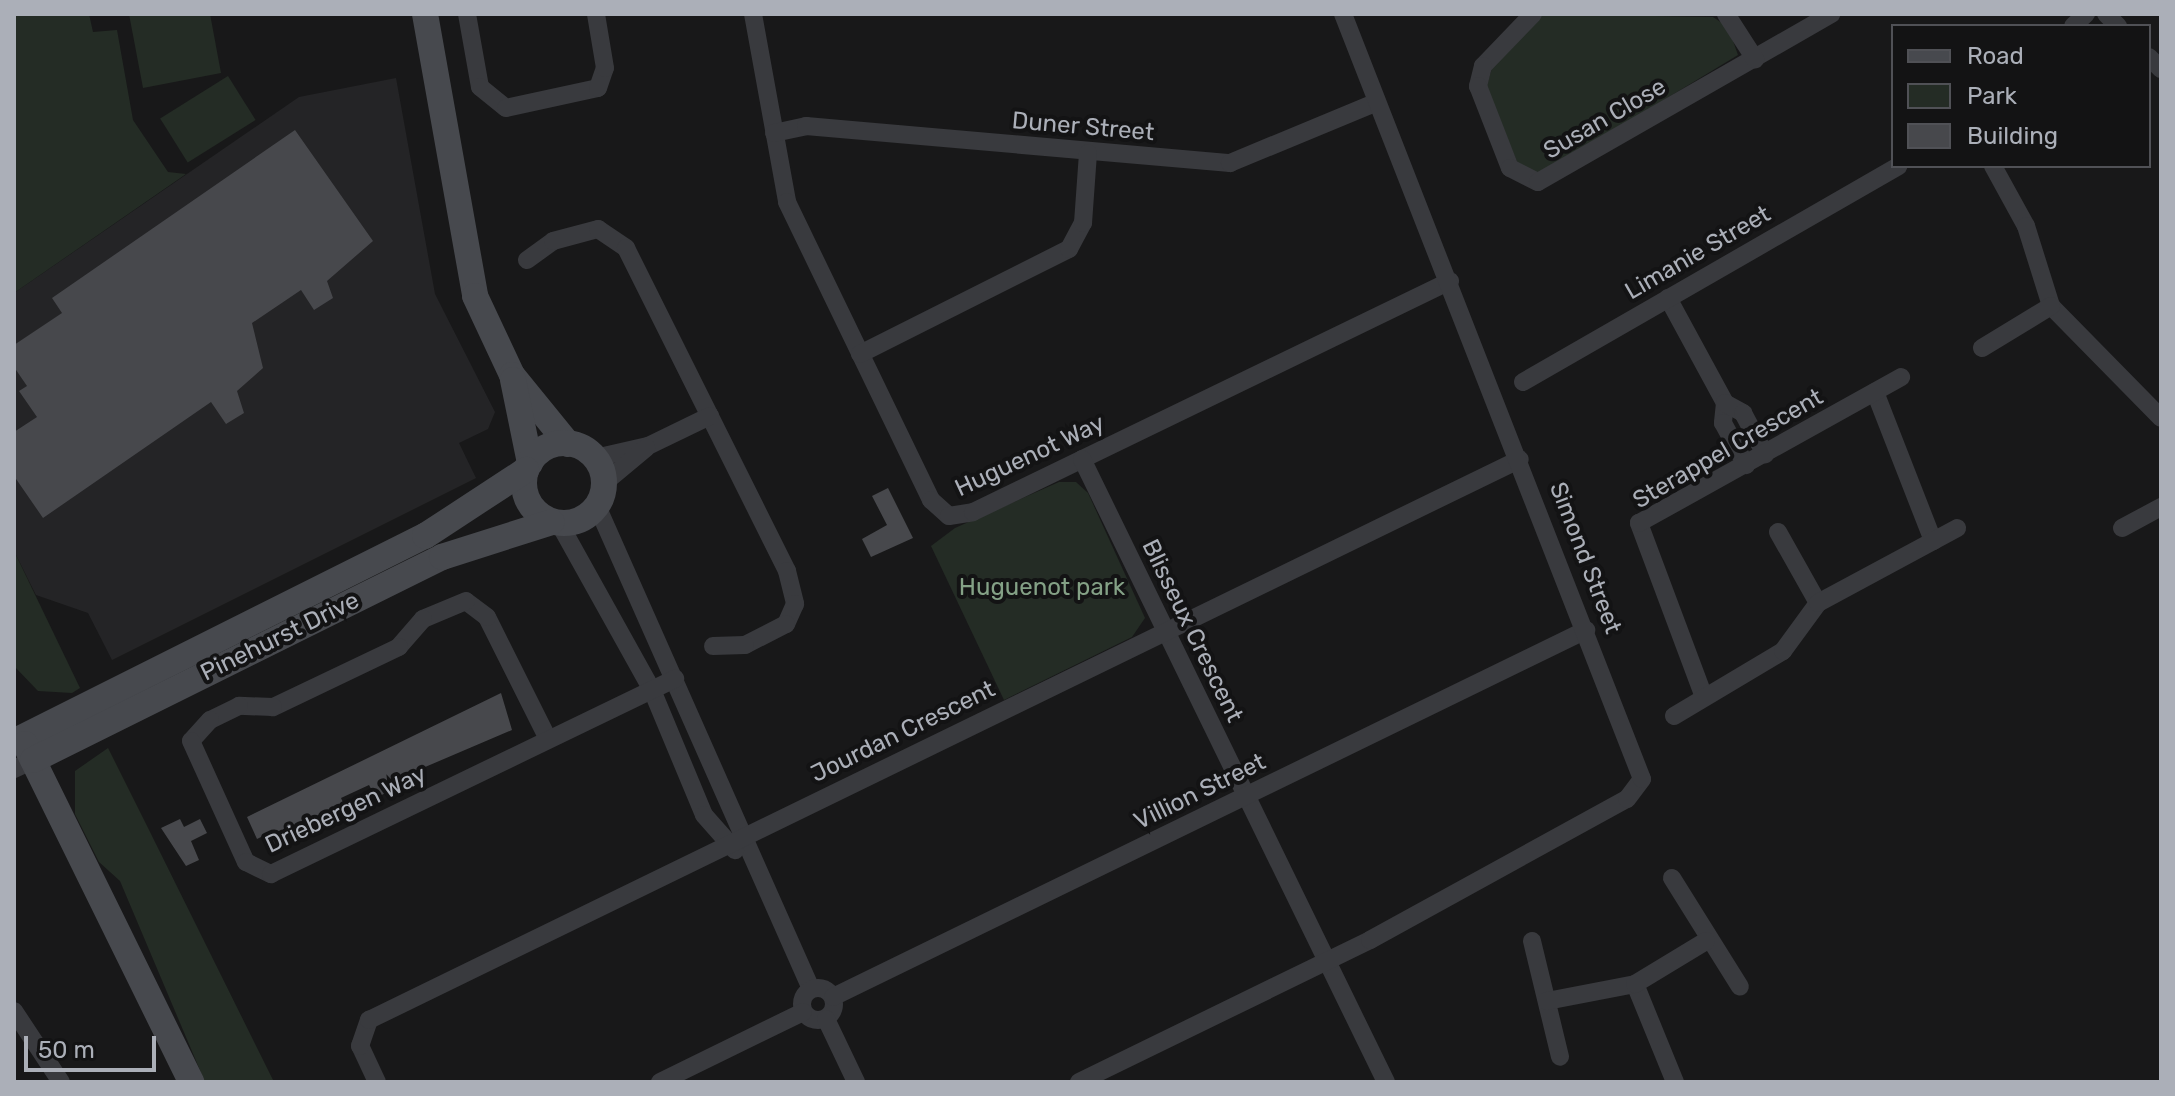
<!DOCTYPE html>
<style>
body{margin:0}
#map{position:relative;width:2175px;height:1096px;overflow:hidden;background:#181819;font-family:Rubik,sans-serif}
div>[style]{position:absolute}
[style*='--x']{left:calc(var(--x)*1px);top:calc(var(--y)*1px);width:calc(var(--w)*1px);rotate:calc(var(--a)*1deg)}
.built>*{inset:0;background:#242426}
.green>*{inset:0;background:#242c25;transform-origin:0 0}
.building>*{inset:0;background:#47484c}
.street>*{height:18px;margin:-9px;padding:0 9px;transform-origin:9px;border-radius:9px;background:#393a3e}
.street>.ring{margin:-9px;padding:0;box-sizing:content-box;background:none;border:18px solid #393a3e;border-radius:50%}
.secondary>*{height:26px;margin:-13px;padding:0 13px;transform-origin:13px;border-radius:13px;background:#47494e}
.secondary>.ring{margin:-13px;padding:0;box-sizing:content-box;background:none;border:26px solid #47494e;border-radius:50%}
span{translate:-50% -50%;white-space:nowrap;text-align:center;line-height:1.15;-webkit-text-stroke:8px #131314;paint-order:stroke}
.street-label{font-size:24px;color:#abafb8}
.park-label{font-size:24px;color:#84a186}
.frame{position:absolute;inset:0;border:16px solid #abafb8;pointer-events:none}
.legend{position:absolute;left:1891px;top:24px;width:260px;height:144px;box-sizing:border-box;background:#131314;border:2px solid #505156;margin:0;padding:10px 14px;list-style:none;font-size:24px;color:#abafb8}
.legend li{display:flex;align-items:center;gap:16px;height:40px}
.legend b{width:40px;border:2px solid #505156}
.scale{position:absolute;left:24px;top:1036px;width:132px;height:36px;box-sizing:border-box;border:4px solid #abafb8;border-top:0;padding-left:10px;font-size:24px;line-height:28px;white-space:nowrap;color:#abafb8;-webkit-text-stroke:6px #131314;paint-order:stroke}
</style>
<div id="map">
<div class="built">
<div style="clip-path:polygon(396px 78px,435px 294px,495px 412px,488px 429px,459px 443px,476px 478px,112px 660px,88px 613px,36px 595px,14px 551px,14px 293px,299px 97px)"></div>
</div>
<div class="green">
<div style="clip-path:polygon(14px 14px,89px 14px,93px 32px,117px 30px,133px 120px,168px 172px,186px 174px,14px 293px)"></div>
<div style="clip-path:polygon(129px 14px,210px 14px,221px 73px,143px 88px)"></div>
<div style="clip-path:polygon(1543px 14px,1713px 17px,1728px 27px,1738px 55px,1540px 175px,1520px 169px,1486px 88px,1492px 68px)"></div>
<div style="left:228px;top:76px;width:52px;height:80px;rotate:58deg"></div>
<div style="clip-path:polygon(1059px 482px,1076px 482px,1088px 493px,1145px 618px,1132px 637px,1004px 700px,931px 546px,955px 528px)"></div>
<div style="clip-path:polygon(14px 551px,80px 688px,72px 693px,38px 691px,14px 666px)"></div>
<div style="clip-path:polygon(108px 748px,152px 836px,274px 1082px,205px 1082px,120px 881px,99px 862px,75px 814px,75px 771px)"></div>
</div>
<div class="building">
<div style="clip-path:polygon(295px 130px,373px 241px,327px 281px,333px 298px,314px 310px,301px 290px,252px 323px,263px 368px,237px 391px,244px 413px,226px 424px,211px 402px,43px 518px,14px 476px,14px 432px,37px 417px,19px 391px,27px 386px,14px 367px,14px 345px,62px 313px,52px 298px)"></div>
<div style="clip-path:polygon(888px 488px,913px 538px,871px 557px,862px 539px,887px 525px,872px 496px)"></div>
<div style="clip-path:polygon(501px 693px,512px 730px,404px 776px,406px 782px,376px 798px,369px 785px,341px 798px,347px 811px,270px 849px,263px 836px,257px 839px,247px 817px)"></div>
<div style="clip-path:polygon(180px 819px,184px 827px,200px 819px,207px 833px,191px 841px,199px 860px,186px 866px,161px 828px)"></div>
</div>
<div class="street">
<div style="--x:467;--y:14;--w:74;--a:79.9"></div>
<div style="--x:480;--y:87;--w:33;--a:39"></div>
<div style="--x:506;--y:108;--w:94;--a:-12.3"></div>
<div style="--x:598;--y:88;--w:21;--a:-71"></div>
<div style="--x:605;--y:68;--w:55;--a:-99.5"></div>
<div style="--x:753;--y:14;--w:191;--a:79.7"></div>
<div style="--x:787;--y:202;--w:331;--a:64.2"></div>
<div style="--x:931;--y:500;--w:24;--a:42"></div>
<div style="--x:949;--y:516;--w:24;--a:-9"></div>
<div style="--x:973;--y:512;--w:530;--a:-25.84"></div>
<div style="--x:1533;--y:14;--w:72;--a:133.9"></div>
<div style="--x:1483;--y:66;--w:21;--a:104"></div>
<div style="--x:1478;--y:86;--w:88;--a:68.7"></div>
<div style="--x:1510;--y:168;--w:31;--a:27"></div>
<div style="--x:1538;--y:182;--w:338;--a:-29.8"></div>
<div style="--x:1726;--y:14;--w:54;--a:57.2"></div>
<div style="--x:2106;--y:14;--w:17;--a:45"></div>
<div style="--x:2073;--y:26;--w:18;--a:-43"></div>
<div style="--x:2149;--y:57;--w:17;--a:45"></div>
<div style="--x:774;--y:133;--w:33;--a:-12"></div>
<div style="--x:806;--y:126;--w:426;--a:5"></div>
<div style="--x:1230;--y:163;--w:159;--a:-22.5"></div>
<div style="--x:1993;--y:166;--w:68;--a:61.2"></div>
<div style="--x:2026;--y:226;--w:84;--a:72.6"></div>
<div style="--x:2051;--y:306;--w:157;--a:45.5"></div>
<div style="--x:527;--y:260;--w:32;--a:-36"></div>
<div style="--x:553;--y:241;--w:47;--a:-14.9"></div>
<div style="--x:598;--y:229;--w:34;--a:34"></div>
<div style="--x:626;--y:248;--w:361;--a:63.5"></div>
<div style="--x:787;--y:571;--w:34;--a:76"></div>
<div style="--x:795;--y:604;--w:22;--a:114"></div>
<div style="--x:786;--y:624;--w:46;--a:152.9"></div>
<div style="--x:745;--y:645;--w:32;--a:178"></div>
<div style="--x:1668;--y:298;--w:119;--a:61.5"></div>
<div style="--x:1725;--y:403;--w:20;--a:96"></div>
<div style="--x:1723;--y:423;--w:48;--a:61.3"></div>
<div style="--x:1982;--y:348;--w:81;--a:-31.3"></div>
<div style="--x:860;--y:354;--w:234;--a:-26.7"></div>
<div style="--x:1069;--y:249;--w:30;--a:-62"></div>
<div style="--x:1083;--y:223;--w:70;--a:-85.9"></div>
<div style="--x:1523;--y:382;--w:433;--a:-29.9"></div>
<div style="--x:1875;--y:392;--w:160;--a:68.7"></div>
<div style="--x:1725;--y:403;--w:21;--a:29"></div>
<div style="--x:1743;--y:413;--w:47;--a:61.8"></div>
<div style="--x:595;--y:458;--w:54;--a:-12.8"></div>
<div style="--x:648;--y:446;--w:69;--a:-25.8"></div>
<div style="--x:1082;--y:459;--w:693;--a:63.99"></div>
<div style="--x:604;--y:483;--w:55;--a:-39.8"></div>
<div style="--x:597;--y:506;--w:528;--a:66.1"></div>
<div style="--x:559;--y:523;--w:191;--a:60.9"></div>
<div style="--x:652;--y:690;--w:135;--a:67.4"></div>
<div style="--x:704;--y:815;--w:47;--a:48.5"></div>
<div style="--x:2122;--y:528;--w:44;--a:-28.3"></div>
<div style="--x:1778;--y:532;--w:81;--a:60.6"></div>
<div style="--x:1704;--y:697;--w:186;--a:-110.5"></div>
<div style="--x:1639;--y:523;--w:300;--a:-29.1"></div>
<div style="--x:1674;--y:716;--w:127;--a:-30.8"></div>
<div style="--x:1783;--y:651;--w:59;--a:-53.9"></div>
<div style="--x:1818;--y:603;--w:158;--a:-28.3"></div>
<div style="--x:548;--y:739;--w:136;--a:-116.6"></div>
<div style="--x:487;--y:617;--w:26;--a:-143"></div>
<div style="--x:466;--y:601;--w:47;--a:157.3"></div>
<div style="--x:423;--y:619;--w:37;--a:131"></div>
<div style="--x:399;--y:647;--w:140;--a:154.5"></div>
<div style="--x:273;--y:707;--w:34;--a:-178"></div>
<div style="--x:239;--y:706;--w:32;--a:154"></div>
<div style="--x:210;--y:720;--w:28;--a:132"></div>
<div style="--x:191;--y:741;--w:133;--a:65.6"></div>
<div style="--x:246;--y:862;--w:28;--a:26"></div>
<div style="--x:271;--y:874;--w:449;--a:-25.8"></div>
<div style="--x:14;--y:769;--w:21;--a:-25"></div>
<div style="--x:1672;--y:878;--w:128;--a:58"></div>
<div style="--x:1532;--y:941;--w:119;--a:76.4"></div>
<div style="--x:1635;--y:984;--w:106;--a:67.8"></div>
<div class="ring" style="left:802px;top:988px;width:14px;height:14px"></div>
<div style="--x:833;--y:997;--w:838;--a:-25.98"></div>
<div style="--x:1547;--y:1001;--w:90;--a:-10.9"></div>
<div style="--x:1635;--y:984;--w:83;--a:-31.2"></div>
<div style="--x:14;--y:1011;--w:85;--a:56.5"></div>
<div style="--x:826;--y:1019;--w:70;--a:64.5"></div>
<div style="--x:377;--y:1082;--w:40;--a:-115"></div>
<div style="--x:360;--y:1046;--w:28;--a:-71"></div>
<div style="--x:369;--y:1020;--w:1280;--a:-25.98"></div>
<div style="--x:660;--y:1082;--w:159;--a:-26.1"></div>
<div style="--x:1079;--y:1082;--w:324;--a:-26"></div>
<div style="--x:1370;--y:940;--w:293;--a:-28.8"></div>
<div style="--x:1627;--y:799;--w:25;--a:-53"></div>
<div style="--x:1642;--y:779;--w:821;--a:-111.35"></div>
</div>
<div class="secondary">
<div style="--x:425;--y:14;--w:286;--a:79.9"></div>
<div style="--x:475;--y:296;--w:87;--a:64.9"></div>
<div style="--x:512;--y:375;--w:89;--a:50.9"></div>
<div style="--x:513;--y:380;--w:85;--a:78.4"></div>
<div class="ring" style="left:524px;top:443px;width:54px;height:54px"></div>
<div style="--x:21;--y:738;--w:452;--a:-26.6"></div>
<div style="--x:425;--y:536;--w:121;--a:-33.2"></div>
<div style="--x:25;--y:744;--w:377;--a:63.8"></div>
<div style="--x:33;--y:760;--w:457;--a:-26.4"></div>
<div style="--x:442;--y:557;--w:115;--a:-17.7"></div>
</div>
<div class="street-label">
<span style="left:1605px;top:119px;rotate:-30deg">Susan Close</span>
<span style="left:1083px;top:127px;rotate:5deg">Duner Street</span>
<span style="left:1698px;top:253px;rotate:-30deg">Limanie Street</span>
<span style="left:1728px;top:449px;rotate:-30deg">Sterappel Crescent</span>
<span style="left:1030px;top:456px;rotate:-25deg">Huguenot Way</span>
<span style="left:1585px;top:558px;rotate:69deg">Simond Street</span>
<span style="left:1192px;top:631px;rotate:64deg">Blisseux Crescent</span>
<span style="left:280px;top:637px;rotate:-26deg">Pinehurst Drive</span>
<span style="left:903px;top:732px;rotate:-26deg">Jourdan Crescent</span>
<span style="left:1200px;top:792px;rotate:-26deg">Villion Street</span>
<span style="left:346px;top:810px;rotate:-25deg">Driebergen Way</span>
</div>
<div class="park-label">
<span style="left:1042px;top:588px">Huguenot park</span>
</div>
<div class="frame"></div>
<ul class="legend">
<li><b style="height:10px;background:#47494e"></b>Road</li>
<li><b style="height:22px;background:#242c25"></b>Park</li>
<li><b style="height:22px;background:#47484c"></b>Building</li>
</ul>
<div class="scale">50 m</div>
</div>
